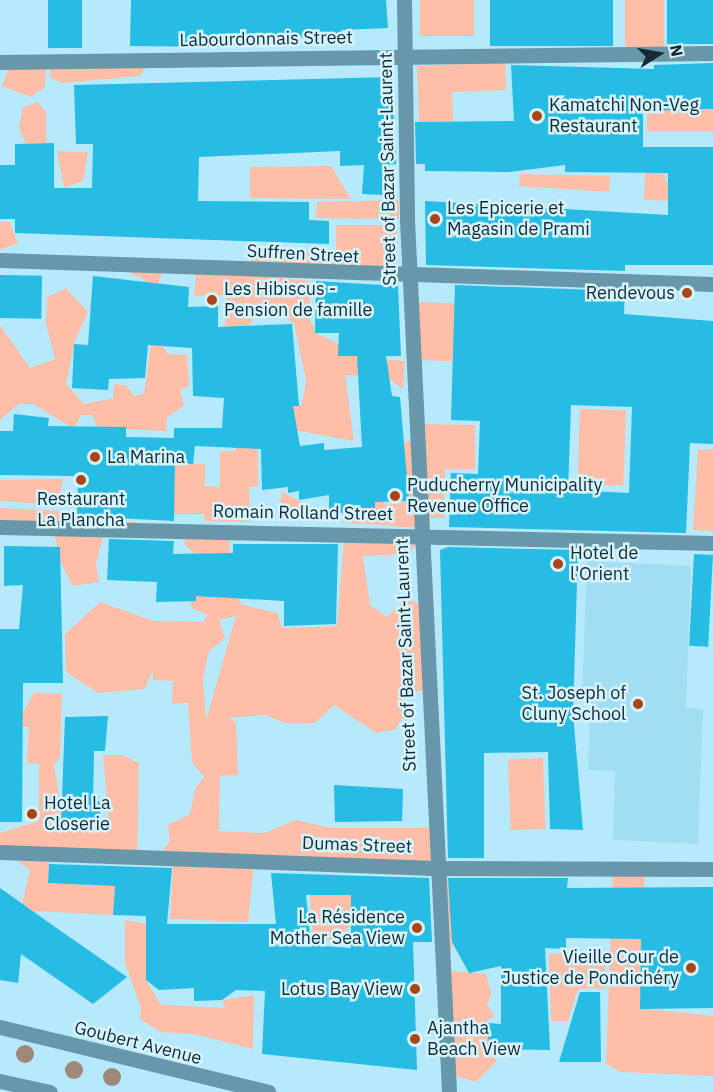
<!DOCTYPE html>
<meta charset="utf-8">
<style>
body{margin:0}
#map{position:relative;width:713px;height:1092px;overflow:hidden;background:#b6e9fb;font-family:"IBM Plex Sans",sans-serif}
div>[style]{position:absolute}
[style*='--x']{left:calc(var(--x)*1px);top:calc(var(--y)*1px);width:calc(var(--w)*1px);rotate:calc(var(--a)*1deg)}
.built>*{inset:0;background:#a2def3}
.green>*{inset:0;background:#febea7;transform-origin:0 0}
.building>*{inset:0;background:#26bce3;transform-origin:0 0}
.minor>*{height:15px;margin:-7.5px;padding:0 7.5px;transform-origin:7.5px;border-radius:7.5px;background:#6797a8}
.trees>*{width:18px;height:18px;margin:-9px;border-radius:50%;background:#9f8779}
.dots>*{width:16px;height:16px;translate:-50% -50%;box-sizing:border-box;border:3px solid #d4f3fd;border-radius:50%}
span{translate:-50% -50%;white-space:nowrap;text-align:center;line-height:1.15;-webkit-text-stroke:5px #d4f3fd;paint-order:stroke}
.street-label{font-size:18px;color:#162a31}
.poi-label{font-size:18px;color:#162a31}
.left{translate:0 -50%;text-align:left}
.right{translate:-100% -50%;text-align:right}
.north{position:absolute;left:629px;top:24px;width:60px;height:60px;-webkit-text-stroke:4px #d4f3fd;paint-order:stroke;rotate:79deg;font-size:16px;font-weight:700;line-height:24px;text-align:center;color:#162a31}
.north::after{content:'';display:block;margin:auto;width:21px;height:27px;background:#162a31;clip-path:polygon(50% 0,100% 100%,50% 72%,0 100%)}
</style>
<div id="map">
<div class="built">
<div style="clip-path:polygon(587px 561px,691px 566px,686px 708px,703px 709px,698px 844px,613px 840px,615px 771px,588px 770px,590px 701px,582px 696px)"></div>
</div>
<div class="green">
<div style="left:420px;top:0;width:54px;height:36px"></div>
<div style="left:625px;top:0;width:39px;height:52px"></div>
<div style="clip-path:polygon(505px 62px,506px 90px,452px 92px,453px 121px,419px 122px,417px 66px)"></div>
<div style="clip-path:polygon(148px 63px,140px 76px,62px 83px,51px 78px,49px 65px)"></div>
<div style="clip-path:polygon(46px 66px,45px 87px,31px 97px,2px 86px,9px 68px)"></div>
<div style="clip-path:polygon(38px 102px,46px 112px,46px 143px,25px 143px,19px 127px,23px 107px)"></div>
<div style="left:713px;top:110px;width:21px;height:66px;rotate:90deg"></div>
<div style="clip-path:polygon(57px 151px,88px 152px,83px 181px,64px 188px)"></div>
<div style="clip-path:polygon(645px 162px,665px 163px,665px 182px,675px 183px,674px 201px,644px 200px)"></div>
<div style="clip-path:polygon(331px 166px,351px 199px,250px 198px,250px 167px)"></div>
<div style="clip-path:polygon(520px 174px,610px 176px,609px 192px,519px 186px)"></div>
<div style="clip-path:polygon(399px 200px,399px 219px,316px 218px,317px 202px)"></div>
<div style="clip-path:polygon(9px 221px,18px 243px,0 250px,0 223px)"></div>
<div style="clip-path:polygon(336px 225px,397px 225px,397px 267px,251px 267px,251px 251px,336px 252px)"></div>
<div style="clip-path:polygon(128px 265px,165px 267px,155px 290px,159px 340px,168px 354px,187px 355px,189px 386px,180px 390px,184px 406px,167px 417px,166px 431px,98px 428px,92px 415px,81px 415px,74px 429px,33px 404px,19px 404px,0 420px,0 325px,30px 368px,55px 359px,46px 324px,47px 297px,66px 288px,88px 312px,75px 341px,66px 384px,84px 404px,113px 398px,114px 384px,126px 385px,134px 396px,144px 394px,152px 335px,143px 278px,133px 275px)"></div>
<div style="clip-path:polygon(188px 268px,310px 281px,310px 321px,318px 334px,367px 358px,405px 361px,403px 389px,387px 377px,345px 375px,354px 441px,277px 427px,275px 409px,302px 405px,306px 380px,294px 323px,276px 313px,254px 318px,248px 326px,248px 370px,222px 369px,227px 295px,194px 296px,196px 275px,187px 274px)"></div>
<div style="left:418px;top:302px;width:37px;height:58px;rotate:2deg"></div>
<div style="clip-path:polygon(257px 405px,258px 486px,249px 487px,250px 522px,205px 521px,204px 514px,174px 514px,174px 463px,205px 464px,205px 486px,220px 487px,220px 452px,236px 451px,236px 413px)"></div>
<div style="left:580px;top:409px;width:46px;height:75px;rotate:2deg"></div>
<div style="clip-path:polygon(425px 424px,475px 425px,475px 469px,445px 469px,444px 518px,424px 518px)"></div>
<div style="clip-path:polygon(411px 440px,417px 528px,341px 522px,380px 493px,385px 505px,405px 502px,403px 467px,390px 449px)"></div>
<div style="clip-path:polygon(713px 449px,713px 531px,693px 530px,698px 450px)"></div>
<div style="clip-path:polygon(63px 479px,58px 505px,0 501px,0 480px)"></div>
<div style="clip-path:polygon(282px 492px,305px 504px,306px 515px,286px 522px,279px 507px)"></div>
<div style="clip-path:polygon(0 508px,65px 511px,75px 521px,137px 522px,135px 529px,105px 529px,96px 564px,99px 582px,73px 586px,60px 561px,53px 528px,0 527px)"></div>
<div style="clip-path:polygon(186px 534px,230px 537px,229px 558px,194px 553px,184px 544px)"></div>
<div style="clip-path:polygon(evenodd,344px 541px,416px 543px,410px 554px,363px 556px,370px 605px,387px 617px,407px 598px,420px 605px,426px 690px,403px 694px,403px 717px,395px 730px,376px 733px,334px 705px,315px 723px,285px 723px,265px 715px,229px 718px,236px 722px,238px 775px,220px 776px,219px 831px,264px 833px,296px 820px,331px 828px,433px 828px,454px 899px,458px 927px,449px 957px,452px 971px,486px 974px,491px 993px,487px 1005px,495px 1016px,487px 1020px,489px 1052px,497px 1061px,476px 1082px,448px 1074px,434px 865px,158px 857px,170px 841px,168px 825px,190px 814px,195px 789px,204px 777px,192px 762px,188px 703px,172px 704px,173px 681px,153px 680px,153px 670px,145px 689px,98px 693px,66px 672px,65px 634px,100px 602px,154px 621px,203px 622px,208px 615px,192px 608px,189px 598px,241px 582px,240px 604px,277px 613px,282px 628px,337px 626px,344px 541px,236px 616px,207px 717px,206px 718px,203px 679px,209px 651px,225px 638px,219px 620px,236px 616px)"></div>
<div style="clip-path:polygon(34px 693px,62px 694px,60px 757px,54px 765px,61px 809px,82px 826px,109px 821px,103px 755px,122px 755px,139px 763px,137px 856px,0 848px,0 833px,39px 821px,39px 764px,27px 763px,29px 727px,0 725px,11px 708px,24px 711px)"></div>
<div style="left:543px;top:758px;width:71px;height:35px;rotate:88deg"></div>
<div style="clip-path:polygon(18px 861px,49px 862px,48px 883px,115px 886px,113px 915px,32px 911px,22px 904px,30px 870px)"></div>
<div style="clip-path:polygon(254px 863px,248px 922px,170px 919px,173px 866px,148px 865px)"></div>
<div style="clip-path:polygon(613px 866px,645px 867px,640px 1008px,713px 1016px,713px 1076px,621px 1072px,606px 1064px)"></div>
<div style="clip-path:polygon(354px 892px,351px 924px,338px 940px,313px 940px,310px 895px)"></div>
<div style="clip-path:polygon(125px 920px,146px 924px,146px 980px,161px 1005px,225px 1008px,222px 1000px,254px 995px,253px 1049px,194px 1034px,160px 1032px,140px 1019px,141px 1008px,125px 963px)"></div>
<div style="clip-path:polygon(605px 952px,606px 988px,578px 989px,568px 1021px,551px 1021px,549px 954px)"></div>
</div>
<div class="building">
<div style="left:48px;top:0;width:34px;height:48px"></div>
<div style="clip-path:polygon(131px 0,386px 0,388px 28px,342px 30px,342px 42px,292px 36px,234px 41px,234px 47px,130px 46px)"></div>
<div style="left:490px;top:0;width:123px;height:46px"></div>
<div style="left:667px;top:0;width:46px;height:44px"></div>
<div style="clip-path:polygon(713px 63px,713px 109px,643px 111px,643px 147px,713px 147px,713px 265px,625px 265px,625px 271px,426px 265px,425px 201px,668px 215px,668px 173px,565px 172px,565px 165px,509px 172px,425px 171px,425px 164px,416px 164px,415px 122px,514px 121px,511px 65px,654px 69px,654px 65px)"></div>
<div style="clip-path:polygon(392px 77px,396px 164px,385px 165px,384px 195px,362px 194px,364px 165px,340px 166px,340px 151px,199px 157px,198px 201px,309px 202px,309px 220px,329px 221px,329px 244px,15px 233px,15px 219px,0 219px,0 165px,15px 165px,15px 144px,54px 143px,54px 188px,92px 188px,93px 144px,76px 144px,74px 85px)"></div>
<div style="left:0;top:275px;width:42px;height:43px;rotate:1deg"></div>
<div style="clip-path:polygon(93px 276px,189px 287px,188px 307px,218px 306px,218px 327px,292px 324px,299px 406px,293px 406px,300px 446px,324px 443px,324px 450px,362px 447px,357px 356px,338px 356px,339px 333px,315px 333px,316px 281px,398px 286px,401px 356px,386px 356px,392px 396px,400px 397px,409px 501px,375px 502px,375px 512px,329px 513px,329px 495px,299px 500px,299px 491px,288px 493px,288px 487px,262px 490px,261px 449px,195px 446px,193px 464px,175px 463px,174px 521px,77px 516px,78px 476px,0 475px,0 431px,13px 431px,14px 414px,49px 418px,48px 426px,126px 427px,126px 437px,174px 438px,174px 428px,222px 428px,224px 398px,193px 396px,192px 348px,148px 345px,145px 378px,109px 379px,108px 390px,72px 388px,74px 344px,88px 345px)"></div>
<div style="clip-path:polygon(evenodd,455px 285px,625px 291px,624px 314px,713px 321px,713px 444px,690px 443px,686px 533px,449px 527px,451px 473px,478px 474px,480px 421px,451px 420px,455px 285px,571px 405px,632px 407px,629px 493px,568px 490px,571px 405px)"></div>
<div style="clip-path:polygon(109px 539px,174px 541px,173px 554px,233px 553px,233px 544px,338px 544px,336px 624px,284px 626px,284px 601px,196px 596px,196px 601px,156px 602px,157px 582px,107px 580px)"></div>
<div style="clip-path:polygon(4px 546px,60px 547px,63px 683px,23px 683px,22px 822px,0 822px,0 629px,19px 629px,23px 585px,4px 586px)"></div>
<div style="clip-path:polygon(448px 547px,578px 550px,573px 713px,583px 830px,550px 829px,548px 752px,484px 753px,484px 858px,448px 858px,440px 550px)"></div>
<div style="left:694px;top:554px;width:19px;height:92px;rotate:3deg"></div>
<div style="clip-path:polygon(108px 716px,105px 751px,94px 751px,93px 802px,101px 801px,99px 823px,61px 825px,65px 717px)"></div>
<div style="clip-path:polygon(334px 785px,403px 789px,402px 821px,335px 822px)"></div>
<div style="clip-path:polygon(evenodd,49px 864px,172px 868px,167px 924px,276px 924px,271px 873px,429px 878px,432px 942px,413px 942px,417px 1070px,262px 1054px,265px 991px,236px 990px,222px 1000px,194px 1001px,194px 988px,159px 990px,146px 980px,146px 916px,113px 915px,115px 886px,48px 883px,49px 864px,306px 895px,351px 895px,351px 948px,311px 945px,306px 895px)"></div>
<div style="clip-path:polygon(448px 878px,568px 878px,567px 888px,713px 887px,713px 1008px,640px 1009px,641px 939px,566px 938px,566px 949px,545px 948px,550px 1050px,488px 1049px,488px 1023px,501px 1024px,501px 966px,469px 973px,452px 942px)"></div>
<div style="clip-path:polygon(0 888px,58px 929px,127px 977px,93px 1004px,21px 954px,18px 983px,0 980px)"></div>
<div style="clip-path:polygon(580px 992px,600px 992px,601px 1062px,559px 1062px)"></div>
</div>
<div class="minor">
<div style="--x:404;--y:0;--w:220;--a:89.2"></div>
<div style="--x:407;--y:220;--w:873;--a:87.24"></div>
<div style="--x:0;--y:62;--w:713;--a:-0.72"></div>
<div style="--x:0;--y:260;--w:713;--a:1.93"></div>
<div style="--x:0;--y:527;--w:713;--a:1.29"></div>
<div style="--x:0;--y:852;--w:428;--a:2.1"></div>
<div style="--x:428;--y:868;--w:285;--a:0.2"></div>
<div style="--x:0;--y:1027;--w:276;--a:13.6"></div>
<div style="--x:0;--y:1081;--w:51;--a:12.4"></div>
</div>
<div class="trees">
<div style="left:25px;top:1054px"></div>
<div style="left:74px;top:1070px"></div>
<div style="left:112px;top:1077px"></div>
</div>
<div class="dots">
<div style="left:537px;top:116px;background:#aa4517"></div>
<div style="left:435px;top:219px;background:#aa4517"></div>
<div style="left:687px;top:293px;background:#aa4517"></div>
<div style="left:212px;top:300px;background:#aa4517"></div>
<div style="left:95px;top:457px;background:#aa4517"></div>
<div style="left:81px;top:480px;background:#aa4517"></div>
<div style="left:395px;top:496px;background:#aa4517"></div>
<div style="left:558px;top:564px;background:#aa4517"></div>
<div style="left:638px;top:704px;background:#aa4517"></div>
<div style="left:32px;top:814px;background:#aa4517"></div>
<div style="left:417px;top:928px;background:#aa4517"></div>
<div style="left:691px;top:968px;background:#aa4517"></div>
<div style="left:415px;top:989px;background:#aa4517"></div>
<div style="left:415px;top:1039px;background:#aa4517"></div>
</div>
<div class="street-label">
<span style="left:266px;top:39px;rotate:-1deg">Labourdonnais Street</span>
<span style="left:388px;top:169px;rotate:-91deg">Street of Bazar Saint-Laurent</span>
<span style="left:303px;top:254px;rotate:3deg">Suffren Street</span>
<span style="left:303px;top:513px;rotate:1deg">Romain Rolland Street</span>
<span style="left:406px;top:655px;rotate:-92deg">Street of Bazar Saint-Laurent</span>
<span style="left:357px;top:845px;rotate:2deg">Dumas Street</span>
<span style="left:138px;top:1043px;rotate:14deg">Goubert Avenue</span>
</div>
<div class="poi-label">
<span class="left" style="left:549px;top:116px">Kamatchi Non-Veg<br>Restaurant</span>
<span class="left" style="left:447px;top:219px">Les Epicerie et<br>Magasin de Prami</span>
<span class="left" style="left:224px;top:300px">Les Hibiscus -<br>Pension de famille</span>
<span class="right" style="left:675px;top:293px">Rendevous</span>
<span class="left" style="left:107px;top:457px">La Marina</span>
<span class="left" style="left:407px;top:496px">Puducherry Municipality<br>Revenue Office</span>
<span style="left:81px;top:510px">Restaurant<br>La Plancha</span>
<span class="left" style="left:570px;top:564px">Hotel de<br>l'Orient</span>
<span class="right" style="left:626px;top:704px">St. Joseph of<br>Cluny School</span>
<span class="left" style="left:44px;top:814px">Hotel La<br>Closerie</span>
<span class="right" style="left:405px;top:928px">La Résidence<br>Mother Sea View</span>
<span class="right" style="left:679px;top:968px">Vieille Cour de<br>Justice de Pondichéry</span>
<span class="right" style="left:403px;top:989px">Lotus Bay View</span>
<span class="left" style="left:427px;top:1039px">Ajantha<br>Beach View</span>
</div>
<div class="north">N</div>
</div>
